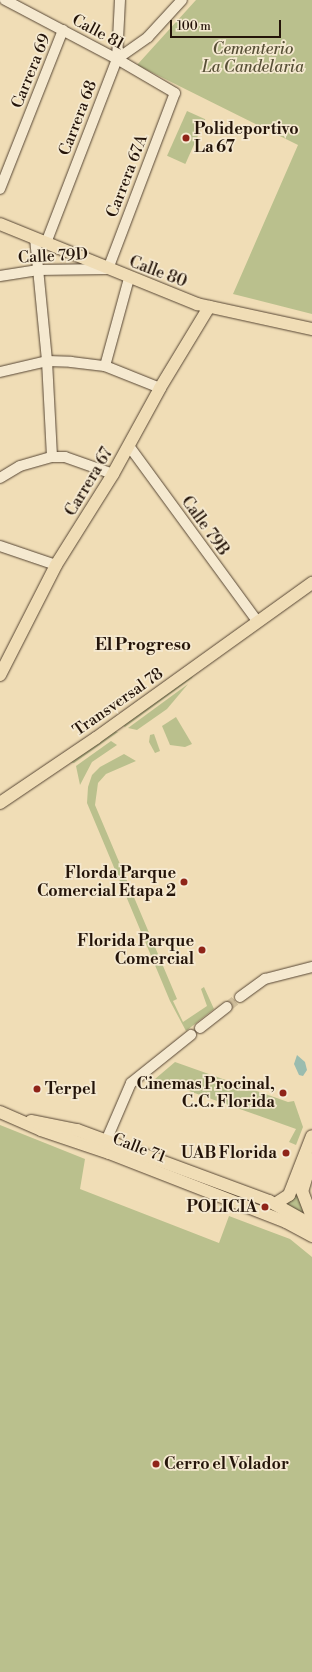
<!DOCTYPE html>
<style>
body{margin:0}
#map{position:relative;width:312px;height:1672px;overflow:hidden;background:#f0ddb6;font-family:"Libre Bodoni",serif}
div>[style]{position:absolute}
[style*='--x']{left:calc(var(--x)*1px);top:calc(var(--y)*1px);width:calc(var(--w)*1px);rotate:calc(var(--a)*1deg)}
.green>*{inset:0;background:#bac08d;transform-origin:0 0}
.water>*{inset:0;background:#9abcaf}
.minor-tunnel>*{height:10px;margin-top:-5px;transform-origin:0;background:repeating-linear-gradient(90deg,#d1bf9c 0 10px,transparent 0 15px)}
.roads{filter:drop-shadow(0 0 1px #574634) drop-shadow(0 0 1px #574634)}
.minor>*{height:10px;margin:-5px;padding:0 5px;transform-origin:5px;border-radius:5px;background:#f5e9d0}
.major>*{height:12px;margin:-6px;padding:0 6px;transform-origin:6px;border-radius:6px;background:#f0ddb6}
.dots>*{width:11px;height:11px;translate:-50% -50%;box-sizing:border-box;border:2px solid #f5e9d0;border-radius:50%}
span{translate:-50% -50%;white-space:nowrap;text-align:center;line-height:1.15;-webkit-text-stroke:3.5px #f5e9d0;paint-order:stroke}
.street-label{font-size:16px;color:#241409}
.park-label{font-size:16px;color:#585037;font-style:italic}
.poi-label{font-size:16px;color:#241409;font-weight:700}
.left{translate:0 -50%;text-align:left}
.right{translate:-100% -50%;text-align:right}
.neighbourhood-label{font-size:17px;color:#241409;font-weight:700}
.scale{position:absolute;left:170px;top:20px;width:111px;height:18px;box-sizing:border-box;border:2px solid #241409;border-top:0;padding-left:5px;font-size:12px;line-height:14px;white-space:nowrap;color:#241409;-webkit-text-stroke:3px #f5e9d0;paint-order:stroke}
</style>
<div id="map">
<div class="green">
<div style="clip-path:polygon(196px 0,312px 0,312px 314px,233px 294px,298px 145px,137px 65px)"></div>
<div style="left:187px;top:111px;width:20px;height:49px;rotate:24deg"></div>
<div style="clip-path:polygon(194px 673px,192px 678px,125px 727px,120px 724px)"></div>
<div style="clip-path:polygon(188px 684px,167px 709px,137px 730px,128px 728px)"></div>
<div style="clip-path:polygon(176px 717px,192px 744px,185px 747px,170px 745px,162px 726px)"></div>
<div style="clip-path:polygon(114px 731px,118px 732px,74px 763px,68px 762px)"></div>
<div style="clip-path:polygon(154px 734px,160px 751px,155px 753px,149px 742px,150px 735px)"></div>
<div style="clip-path:polygon(111px 741px,117px 745px,92px 762px,80px 785px,76px 766px)"></div>
<div style="clip-path:polygon(124px 754px,136px 761px,106px 774px,98px 783px,95px 805px,177px 999px,173px 1001px,183px 1022px,207px 1006px,201px 989px,204px 987px,214px 1009px,186px 1031px,170px 1001px,87px 803px,88px 787px,92px 775px,100px 767px)"></div>
<div style="clip-path:polygon(175px 1062px,288px 1102px,294px 1101px,303px 1127px,296px 1145px,289px 1142px,296px 1129px,155px 1079px)"></div>
<div style="clip-path:polygon(0 1125px,85px 1159px,80px 1189px,219px 1243px,229px 1216px,290px 1239px,312px 1257px,312px 1672px,0 1672px)"></div>
<div style="clip-path:polygon(298px 1183px,298px 1194px,304px 1215px,286px 1204px)"></div>
</div>
<div class="water">
<div style="clip-path:polygon(297px 1055px,305px 1062px,307px 1070px,303px 1076px,299px 1075px,294px 1064px)"></div>
</div>
<div class="minor-tunnel">
<div style="--x:227;--y:1007;--w:16;--a:-38"></div>
</div>
<div class="roads">
<div class="minor">
<div style="--x:117;--y:59;--w:38;--a:-35"></div>
<div style="--x:148;--y:37;--w:50;--a:-47.4"></div>
<div style="--x:0;--y:189;--w:171;--a:-68.4"></div>
<div style="--x:35;--y:238;--w:124;--a:84.4"></div>
<div style="--x:47;--y:361;--w:96;--a:87"></div>
<div style="--x:46;--y:243;--w:197;--a:-68.9"></div>
<div style="--x:117;--y:59;--w:59;--a:-87.1"></div>
<div style="--x:0;--y:276;--w:37;--a:-9"></div>
<div style="--x:37;--y:270;--w:71;--a:-0.8"></div>
<div style="--x:108;--y:269;--w:188;--a:-69.2"></div>
<div style="--x:175;--y:93;--w:67;--a:-149.6"></div>
<div style="--x:117;--y:59;--w:127;--a:-152.2"></div>
<div style="--x:105;--y:366;--w:91;--a:-74.7"></div>
<div style="--x:0;--y:372;--w:48;--a:-13.2"></div>
<div style="--x:47;--y:361;--w:24;--a:2"></div>
<div style="--x:71;--y:362;--w:34;--a:7"></div>
<div style="--x:105;--y:366;--w:59;--a:21.8"></div>
<div style="--x:129;--y:446;--w:218;--a:53.8"></div>
<div style="--x:0;--y:478;--w:23;--a:-31"></div>
<div style="--x:20;--y:466;--w:33;--a:-16"></div>
<div style="--x:52;--y:457;--w:13;--a:0"></div>
<div style="--x:65;--y:457;--w:51;--a:19.5"></div>
<div style="--x:0;--y:546;--w:59;--a:18.7"></div>
<div style="--x:240;--y:997;--w:31;--a:-36"></div>
<div style="--x:265;--y:979;--w:49;--a:-14.3"></div>
<div style="--x:200;--y:1028;--w:34;--a:-38"></div>
<div style="--x:106;--y:1141;--w:63;--a:-66.7"></div>
<div style="--x:131;--y:1083;--w:77;--a:-38.7"></div>
</div>
<div class="major">
<div style="--x:0;--y:224;--w:213;--a:22.1"></div>
<div style="--x:197;--y:304;--w:118;--a:12.3"></div>
<div style="--x:0;--y:675;--w:123;--a:-63"></div>
<div style="--x:56;--y:565;--w:107;--a:-57.9"></div>
<div style="--x:113;--y:474;--w:98;--a:-61.3"></div>
<div style="--x:160;--y:388;--w:95;--a:-58.8"></div>
<div style="--x:0;--y:803;--w:116;--a:-34.1"></div>
<div style="--x:96;--y:738;--w:266;--a:-35.7"></div>
<div style="--x:0;--y:1112;--w:45;--a:23.7"></div>
<div style="--x:41;--y:1130;--w:72;--a:18.7"></div>
<div style="--x:109;--y:1153;--w:190;--a:21.3"></div>
<div style="--x:286;--y:1222;--w:30;--a:28"></div>
<div style="--x:31;--y:1121;--w:47;--a:11.1"></div>
<div style="--x:77;--y:1130;--w:205;--a:20.3"></div>
<div style="--x:269;--y:1201;--w:49;--a:29.2"></div>
<div style="--x:312;--y:1159;--w:34;--a:107"></div>
<div style="--x:302;--y:1191;--w:28;--a:69"></div>
<div style="--x:275;--y:1204;--w:17;--a:-33"></div>
<div style="--x:289;--y:1195;--w:63;--a:-68.7"></div>
</div>
</div>
<div class="dots">
<div style="left:186px;top:138px;background:#8f2418"></div>
<div style="left:184px;top:882px;background:#8f2418"></div>
<div style="left:202px;top:950px;background:#8f2418"></div>
<div style="left:37px;top:1089px;background:#8f2418"></div>
<div style="left:283px;top:1093px;background:#8f2418"></div>
<div style="left:286px;top:1153px;background:#8f2418"></div>
<div style="left:265px;top:1207px;background:#8f2418"></div>
<div style="left:156px;top:1464px;background:#8f2418"></div>
</div>
<div class="street-label">
<span style="left:98px;top:32px;rotate:28deg">Calle 81</span>
<span style="left:31px;top:71px;rotate:-68deg">Carrera 69</span>
<span style="left:78px;top:118px;rotate:-69deg">Carrera 68</span>
<span style="left:127px;top:176px;rotate:-69deg">Carrera 67A</span>
<span style="left:53px;top:256px;rotate:-3deg">Calle 79D</span>
<span style="left:158px;top:272px;rotate:21deg">Calle 80</span>
<span style="left:89px;top:482px;rotate:-59deg">Carrera 67</span>
<span style="left:205px;top:526px;rotate:54deg">Calle 79B</span>
<span style="left:118px;top:702px;rotate:-35deg">Transversal 78</span>
<span style="left:139px;top:1148px;rotate:21deg">Calle 71</span>
</div>
<div class="park-label">
<span style="left:253px;top:58px">Cementerio<br>La Candelaria</span>
</div>
<div class="poi-label">
<span class="left" style="left:194px;top:138px">Polideportivo<br>La 67</span>
<span class="right" style="left:176px;top:882px">Florda Parque<br>Comercial Etapa 2</span>
<span class="right" style="left:194px;top:950px">Florida Parque<br>Comercial</span>
<span class="right" style="left:275px;top:1093px">Cinemas Procinal,<br>C.C. Florida</span>
<span class="left" style="left:45px;top:1089px">Terpel</span>
<span class="right" style="left:277px;top:1153px">UAB Florida</span>
<span class="right" style="left:257px;top:1207px">POLICIA</span>
<span class="left" style="left:164px;top:1464px">Cerro el Volador</span>
</div>
<div class="neighbourhood-label">
<span style="left:143px;top:646px">El Progreso</span>
</div>
<div class="scale">100 m</div>
</div>
